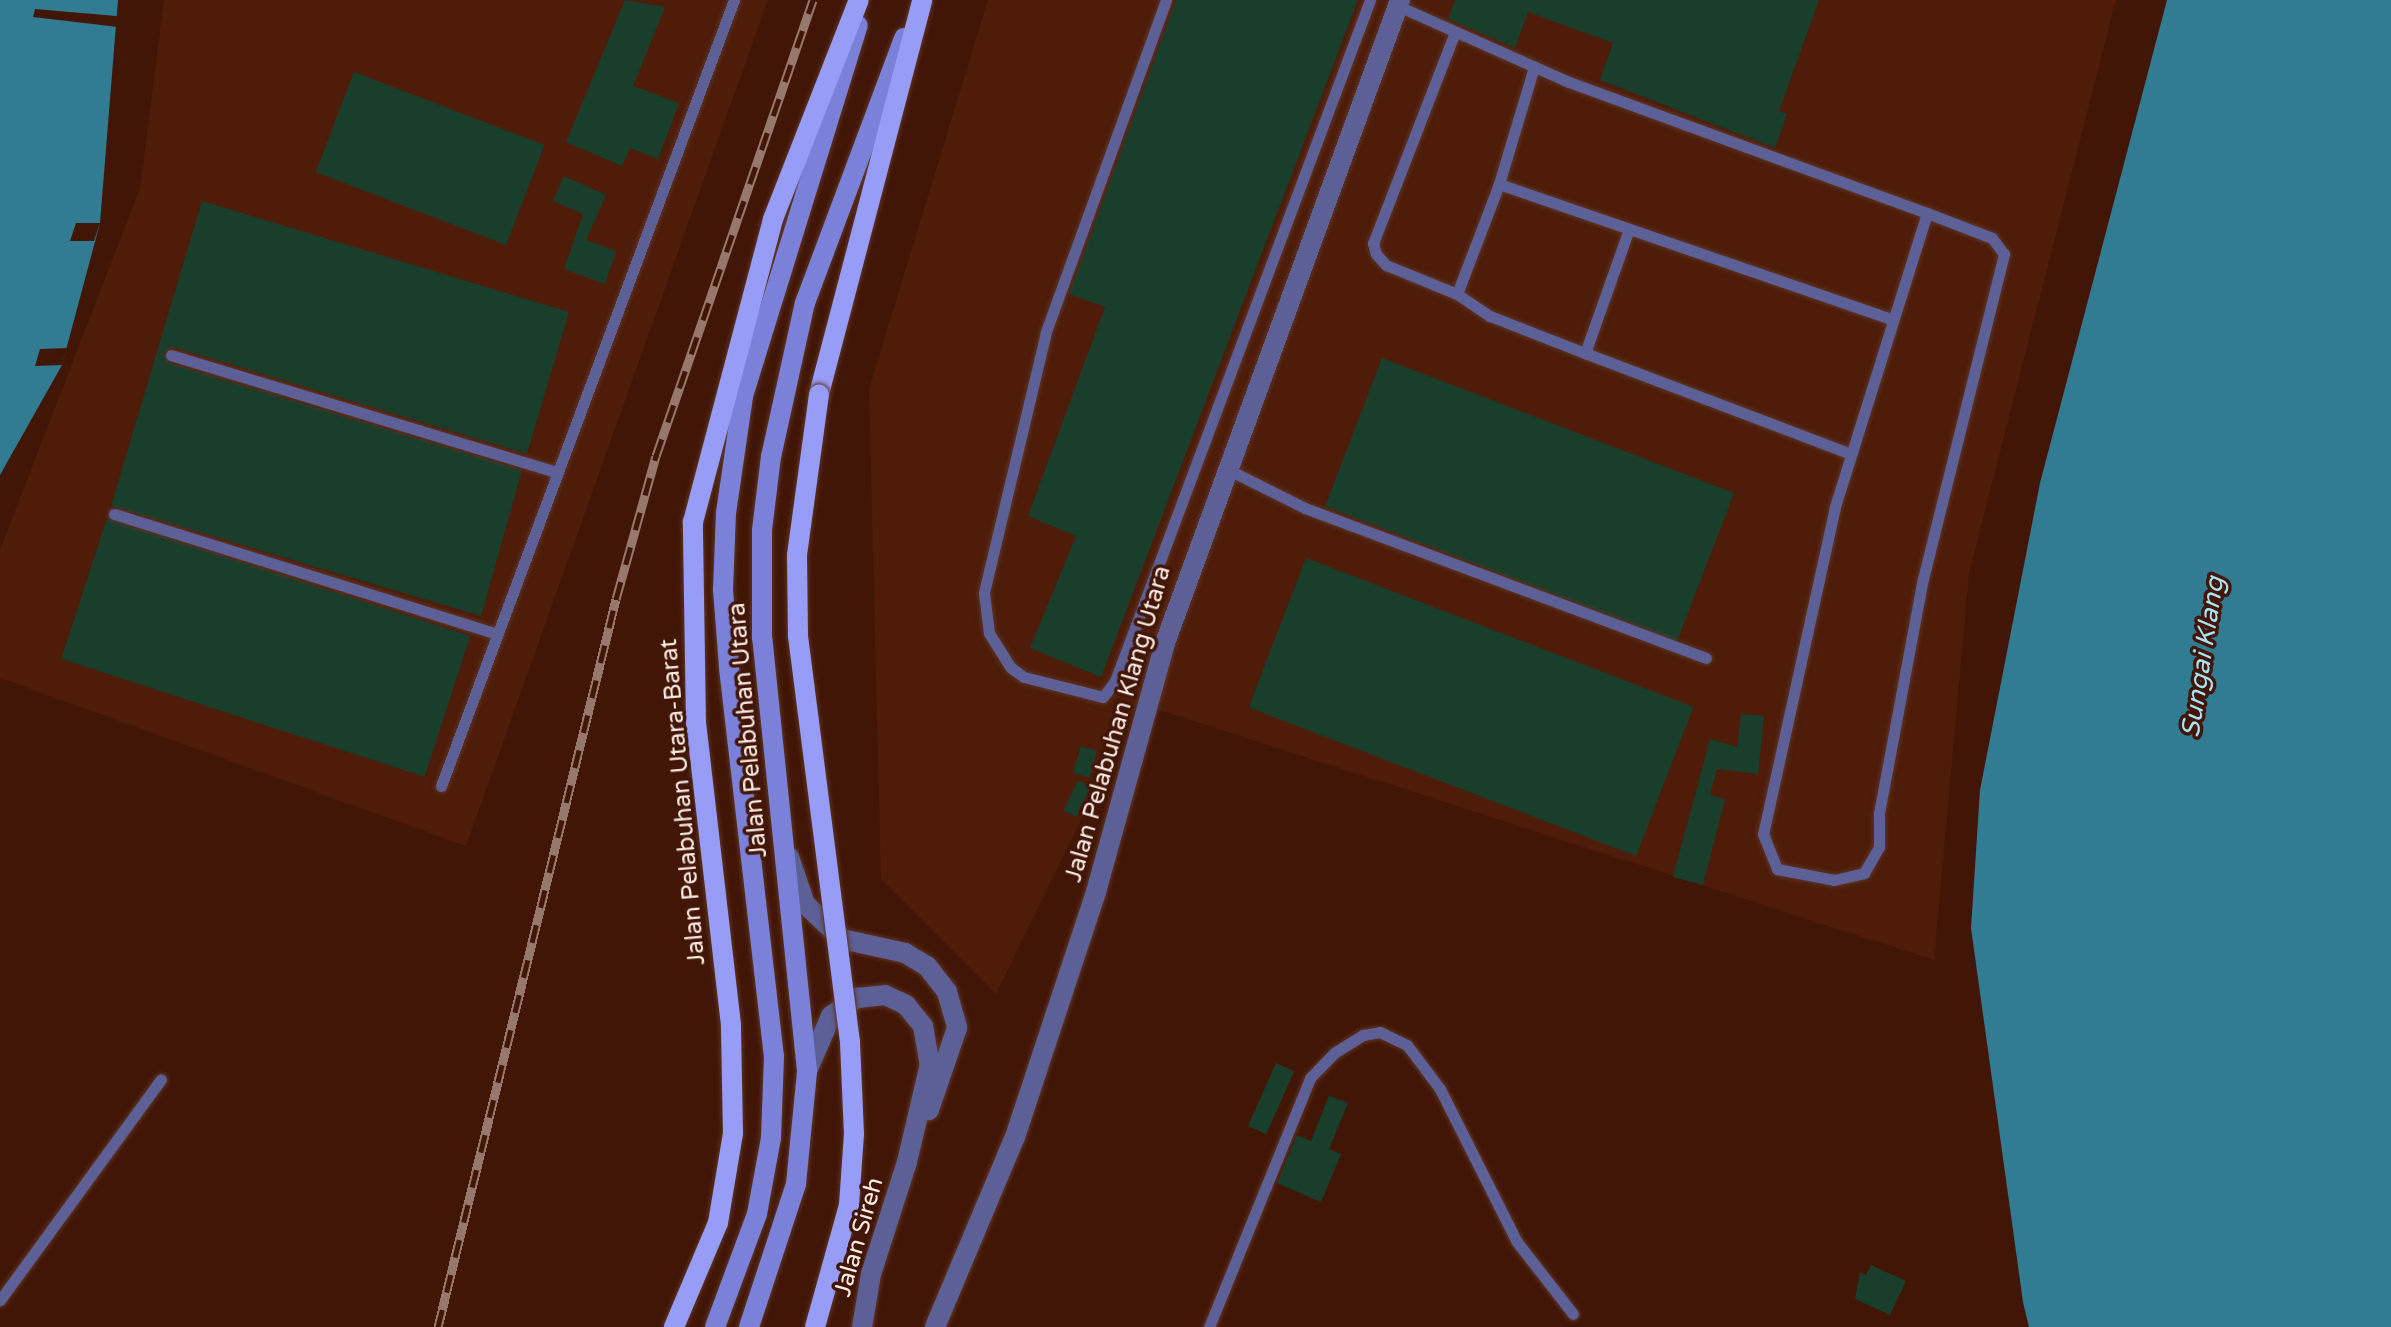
<!DOCTYPE html>
<style>
body{margin:0}
#map{position:relative;width:2391px;height:1327px;overflow:hidden;background:#421606;font-family:"Varela Round",sans-serif}
div>[style]{position:absolute}
[style*='--x']{left:calc(var(--x)*1px);top:calc(var(--y)*1px);width:calc(var(--w)*1px);rotate:calc(var(--a)*1deg)}
.built>*{inset:0;background:#4e1c09}
.water>*{inset:0;background:#317c92}
.pier>*{inset:0;background:#421606}
.building>*{inset:0;background:#193e2c;transform-origin:0 0}
.roads{filter:drop-shadow(0 0 2px #5c3425) drop-shadow(0 0 2px #5c3425)}
.lane>*{height:11px;margin:-5.5px;padding:0 5.5px;transform-origin:5.5px;border-radius:5.5px;background:#5c6097}
.street>*{height:20px;margin:-10px;padding:0 10px;transform-origin:10px;border-radius:10px;background:#5c6097}
.secondary>*{height:20px;margin:-10px;padding:0 10px;transform-origin:10px;border-radius:10px;background:#7b80d8}
.primary>*{height:20px;margin:-10px;padding:0 10px;transform-origin:10px;border-radius:10px;background:#979cf7}
.rail>*{height:9px;margin-top:-4.5px;transform-origin:0;background:repeating-linear-gradient(90deg,#421606 0 18px,#97786d 0 36px);box-sizing:border-box;border-block:2px solid #97786d}
.bridges{filter:drop-shadow(0 0 2px #5c3425) drop-shadow(0 0 2px #5c3425)}
.primary-bridge>*{height:20px;margin:-10px;padding:0 10px;transform-origin:10px;border-radius:10px;background:#979cf7}
span{translate:-50% -50%;white-space:nowrap;text-align:center;line-height:1.15;-webkit-text-stroke:7px #421606;paint-order:stroke}
.street-label{font-size:24px;color:#fbece6}
.water-label{font-size:26px;color:#a8e3f6;font-style:italic}
</style>
<div id="map">
<div class="built">
<div style="clip-path:polygon(164px 0,768px 0,466px 846px,0 678px,0 550px,140px 188px)"></div>
<div style="clip-path:polygon(988px 0,2116px 0,1969px 573px,1934px 960px,1138px 703px,996px 994px,881px 879px,869px 389px)"></div>
</div>
<div class="water">
<div style="clip-path:polygon(0 0,118px 0,100px 223px,62px 365px,0 475px)"></div>
<div style="clip-path:polygon(2167px 0,2391px 0,2391px 1327px,2029px 1327px,2023px 1302px,1971px 928px,1980px 790px,2040px 483px)"></div>
</div>
<div class="pier">
<div style="clip-path:polygon(35px 9px,116px 16px,119px 18px,118px 27px,33px 17px)"></div>
<div style="clip-path:polygon(76px 223px,100px 223px,94px 241px,70px 241px)"></div>
<div style="clip-path:polygon(67px 348px,62px 365px,35px 366px,40px 349px)"></div>
</div>
<div class="building">
<div style="clip-path:polygon(625px 0,665px 7px,633px 86px,679px 103px,658px 159px,630px 148px,622px 166px,566px 142px)"></div>
<div style="clip-path:polygon(1176px 0,1358px 0,1101px 677px,1030px 648px,1076px 536px,1028px 516px,1105px 307px,1069px 294px)"></div>
<div style="clip-path:polygon(1455px 0,1819px 0,1779px 111px,1787px 114px,1775px 148px,1600px 80px,1613px 43px,1528px 12px,1515px 48px,1448px 19px)"></div>
<div style="left:354px;top:72px;width:204px;height:107px;rotate:21deg"></div>
<div style="clip-path:polygon(564px 176px,606px 195px,586px 240px,616px 251px,605px 284px,564px 269px,583px 214px,553px 201px)"></div>
<div style="clip-path:polygon(202px 201px,569px 312px,527px 454px,173px 347px,163px 353px,169px 363px,522px 470px,481px 616px,111px 506px)"></div>
<div style="left:1382px;top:358px;width:377px;height:159px;rotate:21deg"></div>
<div style="left:107px;top:518px;width:382px;height:148px;rotate:18deg"></div>
<div style="left:1306px;top:558px;width:415px;height:160px;rotate:21deg"></div>
<div style="clip-path:polygon(1741px 714px,1764px 716px,1758px 774px,1717px 769px,1710px 795px,1725px 799px,1703px 885px,1673px 877px,1710px 739px,1737px 747px)"></div>
<div style="left:1081px;top:746px;width:17px;height:28px;rotate:17deg"></div>
<div style="left:1078px;top:780px;width:14px;height:34px;rotate:25deg"></div>
<div style="left:1276px;top:1063px;width:20px;height:69px;rotate:24deg"></div>
<div style="clip-path:polygon(1329px 1096px,1348px 1103px,1329px 1149px,1341px 1154px,1321px 1202px,1277px 1183px,1297px 1135px,1311px 1141px)"></div>
<div style="clip-path:polygon(1871px 1265px,1906px 1281px,1890px 1315px,1855px 1299px,1860px 1272px,1866px 1275px)"></div>
</div>
<div class="roads">
<div class="lane">
<div style="--x:1166;--y:0;--w:353;--a:109.9"></div>
<div style="--x:1046;--y:332;--w:268;--a:103.4"></div>
<div style="--x:984;--y:593;--w:40;--a:82.9"></div>
<div style="--x:989;--y:633;--w:40;--a:58"></div>
<div style="--x:1010;--y:667;--w:17;--a:36"></div>
<div style="--x:1024;--y:677;--w:81;--a:14.2"></div>
<div style="--x:1103;--y:697;--w:20;--a:-53"></div>
<div style="--x:1115;--y:681;--w:727;--a:-69.47"></div>
<div style="--x:1398;--y:6;--w:187;--a:24"></div>
<div style="--x:1569;--y:82;--w:381;--a:20.1"></div>
<div style="--x:1927;--y:213;--w:308;--a:107.4"></div>
<div style="--x:1835;--y:507;--w:335;--a:102.4"></div>
<div style="--x:1763;--y:834;--w:38;--a:68"></div>
<div style="--x:1777;--y:869;--w:58;--a:10.9"></div>
<div style="--x:1834;--y:880;--w:31;--a:-13"></div>
<div style="--x:1864;--y:873;--w:30;--a:-60"></div>
<div style="--x:1879;--y:847;--w:34;--a:-90"></div>
<div style="--x:1879;--y:813;--w:238;--a:-79.4"></div>
<div style="--x:1923;--y:579;--w:335;--a:-76"></div>
<div style="--x:2004;--y:254;--w:20;--a:-127"></div>
<div style="--x:1992;--y:238;--w:70;--a:-159"></div>
<div style="--x:1455;--y:32;--w:226;--a:111.2"></div>
<div style="--x:1373;--y:243;--w:11;--a:75"></div>
<div style="--x:1376;--y:254;--w:15;--a:48"></div>
<div style="--x:1386;--y:265;--w:77;--a:22.2"></div>
<div style="--x:1457;--y:294;--w:40;--a:34"></div>
<div style="--x:1490;--y:316;--w:102;--a:21.3"></div>
<div style="--x:1534;--y:67;--w:122;--a:106.7"></div>
<div style="--x:1499;--y:184;--w:417;--a:19"></div>
<div style="--x:1629;--y:229;--w:132;--a:109.5"></div>
<div style="--x:1585;--y:353;--w:285;--a:20.8"></div>
<div style="--x:1457;--y:294;--w:118;--a:-69.1"></div>
<div style="--x:171;--y:355;--w:400;--a:16.9"></div>
<div style="--x:1227;--y:469;--w:87;--a:26.6"></div>
<div style="--x:1305;--y:508;--w:428;--a:20.5"></div>
<div style="--x:114;--y:514;--w:402;--a:17.4"></div>
<div style="--x:441;--y:786;--w:839;--a:-69.56"></div>
<div style="--x:0;--y:1300;--w:273;--a:-53.9"></div>
<div style="--x:1209;--y:1327;--w:269;--a:-67.9"></div>
<div style="--x:1310;--y:1078;--w:35;--a:-46"></div>
<div style="--x:1334;--y:1053;--w:34;--a:-32"></div>
<div style="--x:1363;--y:1035;--w:17;--a:-10"></div>
<div style="--x:1380;--y:1032;--w:30;--a:26"></div>
<div style="--x:1407;--y:1045;--w:55;--a:53.1"></div>
<div style="--x:1440;--y:1089;--w:171;--a:63.3"></div>
<div style="--x:1517;--y:1242;--w:91;--a:52.1"></div>
</div>
<div class="street">
<div style="--x:789;--y:857;--w:50;--a:71.2"></div>
<div style="--x:805;--y:904;--w:51;--a:43.4"></div>
<div style="--x:842;--y:939;--w:65;--a:12.5"></div>
<div style="--x:905;--y:953;--w:26;--a:31"></div>
<div style="--x:927;--y:966;--w:33;--a:52"></div>
<div style="--x:947;--y:992;--w:37;--a:74"></div>
<div style="--x:957;--y:1028;--w:87;--a:108.9"></div>
<div style="--x:807;--y:1071;--w:60;--a:-66.4"></div>
<div style="--x:831;--y:1016;--w:32;--a:-35"></div>
<div style="--x:857;--y:998;--w:28;--a:-6"></div>
<div style="--x:885;--y:995;--w:23;--a:25"></div>
<div style="--x:906;--y:1005;--w:27;--a:51"></div>
<div style="--x:923;--y:1026;--w:39;--a:80"></div>
<div style="--x:930;--y:1064;--w:101;--a:103.2"></div>
<div style="--x:907;--y:1162;--w:118;--a:107.8"></div>
<div style="--x:871;--y:1274;--w:54;--a:99.6"></div>
<div style="--x:935;--y:1327;--w:206;--a:-67.2"></div>
<div style="--x:1015;--y:1137;--w:258;--a:-71.7"></div>
<div style="--x:1096;--y:892;--w:258;--a:-74.5"></div>
<div style="--x:1165;--y:643;--w:685;--a:-69.92"></div>
</div>
<div class="secondary">
<div style="--x:715;--y:1327;--w:121;--a:-69.6"></div>
<div style="--x:757;--y:1214;--w:77;--a:-79.6"></div>
<div style="--x:771;--y:1138;--w:81;--a:-87.9"></div>
<div style="--x:774;--y:1057;--w:394;--a:-96.6"></div>
<div style="--x:729;--y:666;--w:76;--a:-94.5"></div>
<div style="--x:723;--y:590;--w:77;--a:-87.8"></div>
<div style="--x:726;--y:513;--w:118;--a:-81.7"></div>
<div style="--x:743;--y:396;--w:388;--a:-72.8"></div>
<div style="--x:749;--y:1327;--w:151;--a:-71.8"></div>
<div style="--x:796;--y:1184;--w:114;--a:-84.4"></div>
<div style="--x:807;--y:1071;--w:434;--a:-95.9"></div>
<div style="--x:762;--y:639;--w:109;--a:-90"></div>
<div style="--x:762;--y:530;--w:74;--a:-83"></div>
<div style="--x:771;--y:457;--w:158;--a:-77.6"></div>
<div style="--x:805;--y:303;--w:283;--a:-69.5"></div>
</div>
<div class="primary">
<div style="--x:819;--y:394;--w:407;--a:-75.3"></div>
<div style="--x:674;--y:1327;--w:113;--a:-67.1"></div>
<div style="--x:718;--y:1223;--w:91;--a:-80.5"></div>
<div style="--x:733;--y:1133;--w:108;--a:-91.1"></div>
<div style="--x:731;--y:1025;--w:303;--a:-96.6"></div>
<div style="--x:696;--y:724;--w:202;--a:-90.9"></div>
<div style="--x:693;--y:522;--w:313;--a:-75.2"></div>
<div style="--x:773;--y:219;--w:235;--a:-68.6"></div>
</div>
</div>
<div class="rail">
<div style="--x:438;--y:1327;--w:749;--a:-76.26"></div>
<div style="--x:616;--y:599;--w:148;--a:-74.4"></div>
<div style="--x:656;--y:456;--w:482;--a:-71"></div>
</div>
<div class="bridges">
<div class="primary-bridge">
<div style="--x:815;--y:1327;--w:127;--a:-74.4"></div>
<div style="--x:849;--y:1205;--w:71;--a:-86"></div>
<div style="--x:854;--y:1134;--w:92;--a:-92.5"></div>
<div style="--x:850;--y:1042;--w:409;--a:-97.3"></div>
<div style="--x:798;--y:636;--w:81;--a:-90.7"></div>
<div style="--x:797;--y:555;--w:162;--a:-82.2"></div>
</div>
</div>
<div class="street-label">
<span style="left:1118px;top:724px;rotate:-74deg">Jalan Pelabuhan Klang Utara</span>
<span style="left:748px;top:730px;rotate:-95deg">Jalan Pelabuhan Utara</span>
<span style="left:683px;top:802px;rotate:-95deg">Jalan Pelabuhan Utara-Barat</span>
<span style="left:859px;top:1237px;rotate:-74deg">Jalan Sireh</span>
</div>
<div class="water-label">
<span style="left:2203px;top:657px;rotate:-81deg">Sungai Klang</span>
</div>
</div>
